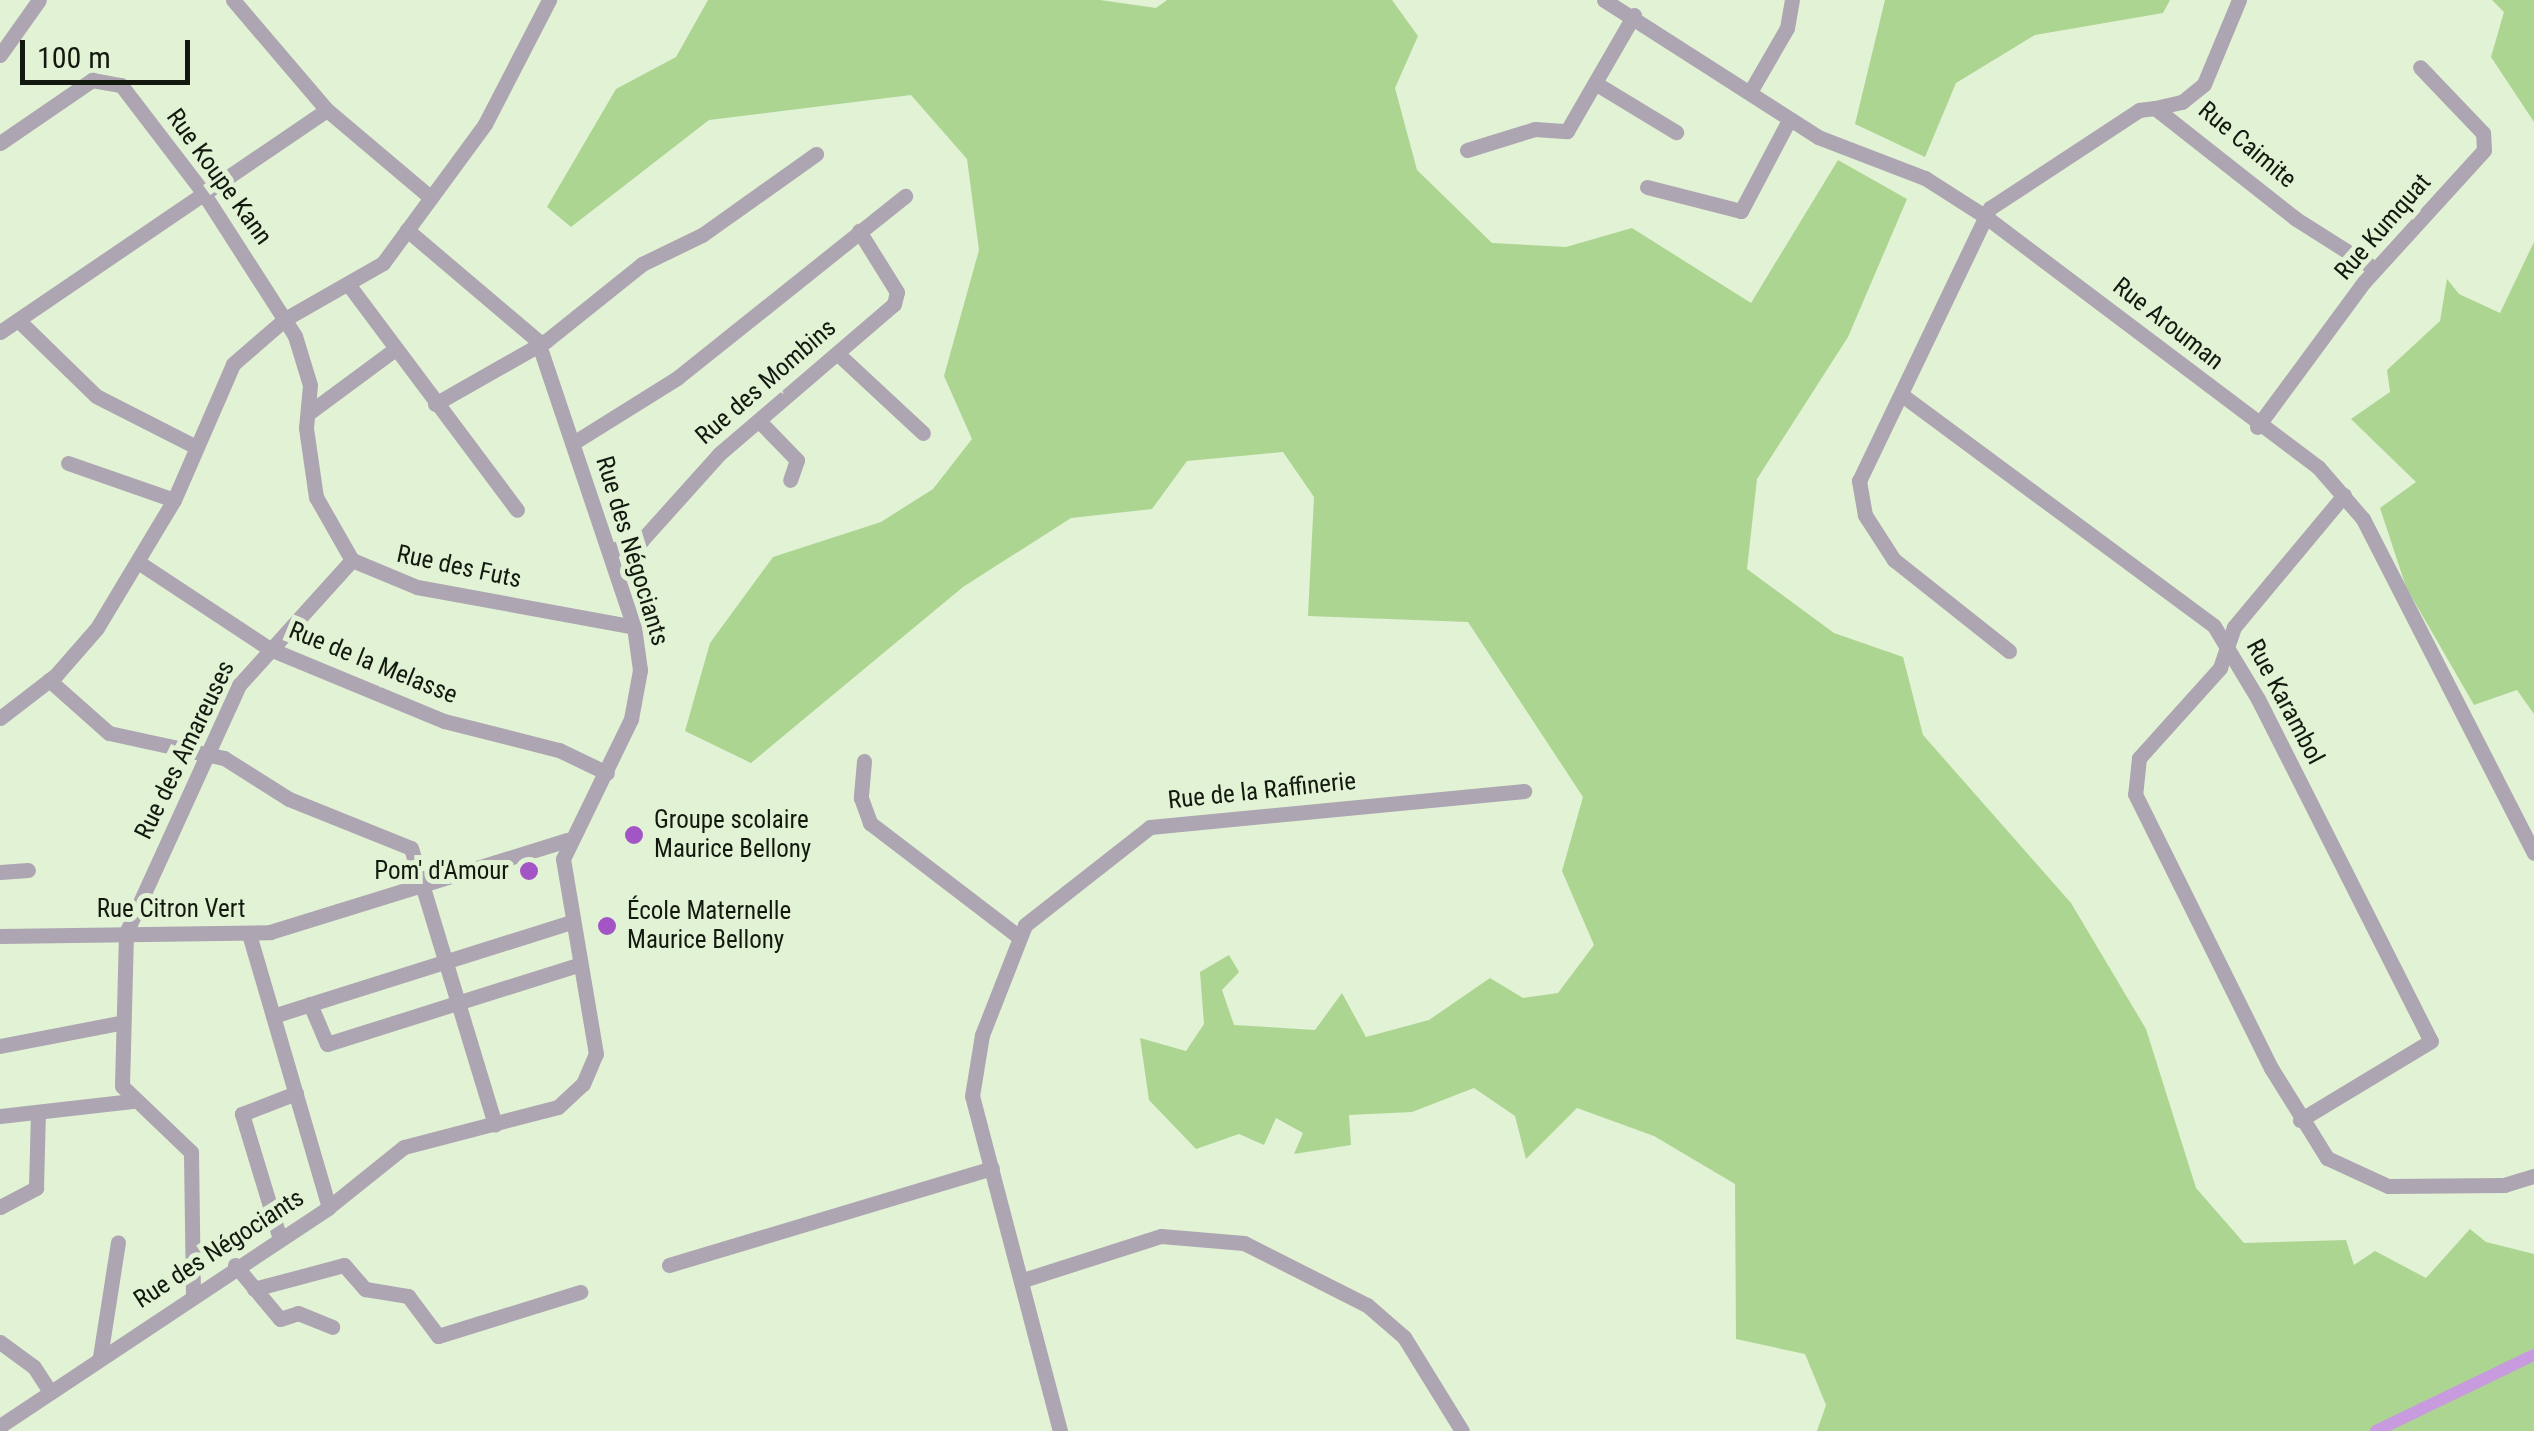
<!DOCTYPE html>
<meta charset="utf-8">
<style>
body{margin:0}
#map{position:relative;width:2534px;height:1431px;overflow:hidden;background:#e1f2d5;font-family:"Roboto Condensed",sans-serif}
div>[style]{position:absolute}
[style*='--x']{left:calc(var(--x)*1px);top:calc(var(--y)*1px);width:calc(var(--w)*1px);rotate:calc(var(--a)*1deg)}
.green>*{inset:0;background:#add592}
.canal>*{height:12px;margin:-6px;padding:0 6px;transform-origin:6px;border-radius:6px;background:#c89ade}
.minor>*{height:15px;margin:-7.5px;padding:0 7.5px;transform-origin:7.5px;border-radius:7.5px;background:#ada5b1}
.dots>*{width:28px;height:28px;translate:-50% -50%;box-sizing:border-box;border:5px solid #e1f2d5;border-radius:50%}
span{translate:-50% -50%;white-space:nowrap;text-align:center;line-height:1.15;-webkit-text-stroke:10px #e1f2d5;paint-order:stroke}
.street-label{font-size:25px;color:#13190f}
.poi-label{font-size:25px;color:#13190f}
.left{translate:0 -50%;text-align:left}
.right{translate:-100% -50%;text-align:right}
.scale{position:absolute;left:20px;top:40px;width:170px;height:45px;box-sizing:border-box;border:5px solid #13190f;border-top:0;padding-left:12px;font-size:30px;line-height:35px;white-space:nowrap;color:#13190f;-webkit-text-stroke:8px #e1f2d5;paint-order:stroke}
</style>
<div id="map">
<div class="green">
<div style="clip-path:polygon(708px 0,1100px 0,1156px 8px,1167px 0,1392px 0,1418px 36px,1395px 88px,1417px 170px,1492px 243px,1566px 247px,1632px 228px,1751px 303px,1838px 160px,1907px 199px,1848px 337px,1757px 479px,1747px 569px,1834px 633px,1903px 657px,1923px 735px,2071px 903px,2146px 1029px,2196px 1188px,2244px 1243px,2346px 1240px,2354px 1265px,2375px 1251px,2426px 1278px,2470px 1229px,2486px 1242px,2534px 1254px,2534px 1431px,1817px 1431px,1826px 1405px,1805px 1354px,1736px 1339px,1735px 1184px,1654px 1136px,1577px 1108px,1526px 1159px,1515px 1116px,1474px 1088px,1412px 1112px,1349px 1115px,1351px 1145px,1294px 1154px,1303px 1133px,1276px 1118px,1264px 1145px,1239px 1134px,1196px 1149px,1149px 1100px,1140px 1038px,1186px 1051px,1204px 1024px,1200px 972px,1229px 955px,1239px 972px,1222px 990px,1234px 1025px,1315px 1030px,1342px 993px,1366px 1037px,1429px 1020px,1490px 978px,1523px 998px,1558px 993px,1594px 945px,1562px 871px,1583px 797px,1468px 622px,1308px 616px,1314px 497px,1283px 452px,1187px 461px,1152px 509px,1071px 518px,963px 587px,751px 763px,685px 731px,710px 643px,773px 557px,881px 522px,933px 489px,972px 439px,944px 376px,979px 250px,967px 159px,911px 95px,709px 120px,571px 227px,547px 207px,616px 89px,676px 57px)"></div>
<div style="clip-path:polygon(1885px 0,2170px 0,2163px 13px,2035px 35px,1956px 83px,1925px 157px,1855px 124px)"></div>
<div style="clip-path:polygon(2492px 0,2534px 0,2534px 122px,2491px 57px,2504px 12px)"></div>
<div style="clip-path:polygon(2534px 242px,2534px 714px,2517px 690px,2474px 705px,2406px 587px,2380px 508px,2416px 482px,2351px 419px,2390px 392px,2387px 370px,2440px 321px,2447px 279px,2459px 294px,2500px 313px)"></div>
</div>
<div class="canal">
<div style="--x:2376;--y:1431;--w:175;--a:-25.7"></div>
</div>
<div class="minor">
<div style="--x:233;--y:0;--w:145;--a:49.5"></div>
<div style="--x:327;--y:110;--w:136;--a:40.2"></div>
<div style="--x:1604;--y:0;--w:254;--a:32.6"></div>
<div style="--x:1818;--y:137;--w:115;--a:21"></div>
<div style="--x:1925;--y:178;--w:72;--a:32.6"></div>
<div style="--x:1986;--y:217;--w:416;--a:37"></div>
<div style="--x:2318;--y:467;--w:69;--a:49.1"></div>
<div style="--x:2363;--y:519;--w:375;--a:62.9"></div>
<div style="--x:0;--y:55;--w:67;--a:-54.7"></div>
<div style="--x:1595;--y:83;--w:95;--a:31.2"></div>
<div style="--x:1750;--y:92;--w:74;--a:-60"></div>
<div style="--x:1787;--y:28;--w:28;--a:-80"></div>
<div style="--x:2155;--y:108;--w:28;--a:-13"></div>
<div style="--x:2182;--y:102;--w:28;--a:-39"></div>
<div style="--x:2204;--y:84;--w:91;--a:-67.4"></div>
<div style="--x:0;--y:143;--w:112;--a:-34.4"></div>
<div style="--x:92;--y:80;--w:29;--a:10"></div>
<div style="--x:121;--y:85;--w:133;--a:52.6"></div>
<div style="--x:202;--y:191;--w:172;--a:57.3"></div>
<div style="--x:295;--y:336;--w:51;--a:73"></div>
<div style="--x:310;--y:385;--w:43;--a:95.3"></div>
<div style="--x:306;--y:428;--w:70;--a:81.8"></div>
<div style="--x:316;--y:497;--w:73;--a:60.3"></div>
<div style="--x:352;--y:560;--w:70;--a:22.6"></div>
<div style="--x:417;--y:587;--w:221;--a:10.4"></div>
<div style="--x:1467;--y:150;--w:71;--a:-17.2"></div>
<div style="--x:1535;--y:129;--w:32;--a:4"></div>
<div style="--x:1567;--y:131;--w:134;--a:-60"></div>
<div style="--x:1647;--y:187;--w:97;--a:14.3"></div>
<div style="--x:1741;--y:211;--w:103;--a:-62.2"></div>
<div style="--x:348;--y:284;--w:282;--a:53.2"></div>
<div style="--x:19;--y:321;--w:107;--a:44.2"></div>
<div style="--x:96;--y:396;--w:110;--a:27"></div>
<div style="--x:0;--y:332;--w:395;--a:-34.2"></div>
<div style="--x:838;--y:354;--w:116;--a:42.9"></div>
<div style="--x:1902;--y:395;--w:388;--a:36.5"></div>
<div style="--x:2214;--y:626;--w:85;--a:58.9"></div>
<div style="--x:2258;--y:699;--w:383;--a:63.2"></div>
<div style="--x:2431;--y:1041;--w:153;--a:148.9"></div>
<div style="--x:435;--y:404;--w:128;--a:-29.6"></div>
<div style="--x:546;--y:341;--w:123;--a:-38.7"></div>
<div style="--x:642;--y:264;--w:67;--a:-25.8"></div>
<div style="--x:702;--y:235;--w:140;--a:-35.4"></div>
<div style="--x:310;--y:412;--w:106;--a:-36.5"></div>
<div style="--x:760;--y:422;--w:53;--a:45.8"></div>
<div style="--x:797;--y:460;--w:21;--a:109"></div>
<div style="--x:2257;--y:427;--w:180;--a:-53.6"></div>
<div style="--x:2364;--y:282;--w:178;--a:-47.7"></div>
<div style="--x:2484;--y:150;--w:17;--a:-93"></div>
<div style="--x:2483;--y:133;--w:91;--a:-133.7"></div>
<div style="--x:573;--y:443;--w:123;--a:-32"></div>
<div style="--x:677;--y:378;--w:292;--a:-38.6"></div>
<div style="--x:68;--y:463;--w:112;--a:19.2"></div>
<div style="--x:2344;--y:495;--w:172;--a:129.8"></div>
<div style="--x:2234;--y:627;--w:43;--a:108.9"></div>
<div style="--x:2220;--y:668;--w:121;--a:132"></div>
<div style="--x:2139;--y:758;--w:36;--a:96"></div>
<div style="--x:2135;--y:794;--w:306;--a:63.6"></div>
<div style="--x:2271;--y:1068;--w:106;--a:58.1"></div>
<div style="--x:2327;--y:1158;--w:67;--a:24.7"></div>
<div style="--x:2388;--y:1186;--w:116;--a:-0.5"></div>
<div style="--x:2504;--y:1185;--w:31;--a:-17"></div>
<div style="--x:609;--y:551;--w:34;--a:-17"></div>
<div style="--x:641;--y:541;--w:117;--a:-48.1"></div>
<div style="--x:719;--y:454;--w:230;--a:-40.6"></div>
<div style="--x:894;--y:304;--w:12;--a:-76"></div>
<div style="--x:897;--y:292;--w:72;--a:-121.9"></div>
<div style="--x:138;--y:562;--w:158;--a:33.4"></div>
<div style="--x:270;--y:649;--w:188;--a:22.5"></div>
<div style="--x:444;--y:721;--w:119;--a:14.2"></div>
<div style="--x:559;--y:750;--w:53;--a:25.6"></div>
<div style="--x:2009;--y:651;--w:147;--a:-141.6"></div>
<div style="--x:1894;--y:560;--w:54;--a:-122.8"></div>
<div style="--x:1865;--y:515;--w:35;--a:-100"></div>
<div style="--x:1859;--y:481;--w:303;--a:-64.4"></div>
<div style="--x:1990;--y:208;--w:178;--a:-33.3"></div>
<div style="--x:2139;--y:110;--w:16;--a:-7"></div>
<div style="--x:2155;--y:108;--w:179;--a:38.2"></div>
<div style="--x:2296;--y:219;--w:93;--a:32.3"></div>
<div style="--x:49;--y:680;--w:80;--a:41.5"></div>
<div style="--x:109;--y:733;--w:118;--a:12.3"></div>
<div style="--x:224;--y:758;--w:77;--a:32.2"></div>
<div style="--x:289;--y:799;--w:131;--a:21.9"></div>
<div style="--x:411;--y:848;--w:289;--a:73.1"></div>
<div style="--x:0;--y:718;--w:71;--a:-37.5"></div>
<div style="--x:56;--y:675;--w:62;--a:-48.9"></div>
<div style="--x:97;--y:628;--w:149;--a:-59"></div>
<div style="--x:174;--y:500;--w:148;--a:-66.5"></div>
<div style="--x:233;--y:364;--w:69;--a:-40.9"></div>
<div style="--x:285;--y:319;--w:113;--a:-29.7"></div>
<div style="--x:383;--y:263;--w:172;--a:-53.7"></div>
<div style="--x:485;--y:124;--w:140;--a:-62.7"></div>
<div style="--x:864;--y:761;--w:37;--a:95"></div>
<div style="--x:861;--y:798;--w:27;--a:70"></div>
<div style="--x:870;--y:823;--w:186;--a:37.4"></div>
<div style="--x:0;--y:872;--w:28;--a:-4"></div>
<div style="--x:249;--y:934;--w:284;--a:73.7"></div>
<div style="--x:0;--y:936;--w:270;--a:-0.8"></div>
<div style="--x:270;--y:932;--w:311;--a:-17.2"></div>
<div style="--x:310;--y:1004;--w:43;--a:67"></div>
<div style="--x:327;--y:1044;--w:265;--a:-17.5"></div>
<div style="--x:273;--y:1016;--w:309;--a:-17.5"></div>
<div style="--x:0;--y:1046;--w:122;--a:-10.9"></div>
<div style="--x:0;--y:1116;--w:133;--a:-6.5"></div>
<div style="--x:0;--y:1207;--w:41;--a:-27.8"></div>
<div style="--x:36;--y:1188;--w:76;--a:-88.5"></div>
<div style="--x:280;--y:1239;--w:131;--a:-106.9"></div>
<div style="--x:242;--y:1114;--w:58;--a:-21.3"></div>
<div style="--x:235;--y:1265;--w:70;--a:50.2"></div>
<div style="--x:280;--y:1319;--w:19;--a:-18"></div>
<div style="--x:298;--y:1313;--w:37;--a:22"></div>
<div style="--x:669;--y:1265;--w:337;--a:-16.7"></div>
<div style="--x:1023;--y:1280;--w:145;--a:-17.7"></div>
<div style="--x:1161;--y:1236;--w:83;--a:4.8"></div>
<div style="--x:1244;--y:1243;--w:138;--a:26.8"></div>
<div style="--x:1367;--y:1305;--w:49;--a:40.9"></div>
<div style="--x:1404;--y:1337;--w:110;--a:58.3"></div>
<div style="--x:254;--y:1289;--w:93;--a:-14.9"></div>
<div style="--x:344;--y:1265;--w:32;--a:49"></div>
<div style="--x:365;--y:1289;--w:44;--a:9.2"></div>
<div style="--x:408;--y:1296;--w:50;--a:53.1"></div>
<div style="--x:438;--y:1336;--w:149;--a:-17.2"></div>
<div style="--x:193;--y:1296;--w:144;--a:-90.8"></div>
<div style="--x:191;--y:1152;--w:95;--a:-136.3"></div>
<div style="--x:122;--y:1086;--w:153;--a:-88.5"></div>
<div style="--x:126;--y:933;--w:273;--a:-65.5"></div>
<div style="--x:239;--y:685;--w:169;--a:-47.9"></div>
<div style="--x:0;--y:1342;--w:42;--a:36.3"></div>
<div style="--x:34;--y:1367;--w:30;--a:57"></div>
<div style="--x:100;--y:1357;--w:116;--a:-81.1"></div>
<div style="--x:0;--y:1426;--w:395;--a:-33.6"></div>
<div style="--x:329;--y:1207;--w:96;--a:-38.7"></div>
<div style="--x:404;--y:1147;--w:159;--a:-14.6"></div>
<div style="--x:558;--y:1107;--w:34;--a:-43"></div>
<div style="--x:583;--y:1084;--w:33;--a:-67"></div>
<div style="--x:596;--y:1054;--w:198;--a:-99.6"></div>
<div style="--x:563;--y:859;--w:156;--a:-64.1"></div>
<div style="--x:631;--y:719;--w:50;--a:-79.6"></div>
<div style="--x:640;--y:670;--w:43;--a:-97.9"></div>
<div style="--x:634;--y:627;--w:302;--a:-108.6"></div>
<div style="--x:538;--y:341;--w:172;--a:-139.7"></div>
<div style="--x:1060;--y:1431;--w:346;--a:-104.7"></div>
<div style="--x:972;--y:1096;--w:62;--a:-80.7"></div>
<div style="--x:982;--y:1035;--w:118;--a:-68.6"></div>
<div style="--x:1025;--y:925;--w:159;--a:-38.1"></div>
<div style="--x:1150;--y:827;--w:376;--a:-5.5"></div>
</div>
<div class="dots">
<div style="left:634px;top:835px;background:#a355c6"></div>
<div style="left:529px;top:871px;background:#a355c6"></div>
<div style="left:607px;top:926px;background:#a355c6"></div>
</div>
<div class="street-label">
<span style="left:2247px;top:145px;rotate:40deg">Rue Caimite</span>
<span style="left:219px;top:177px;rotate:54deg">Rue Koupe Kann</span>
<span style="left:2383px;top:227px;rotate:-49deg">Rue Kumquat</span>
<span style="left:2168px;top:324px;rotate:38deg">Rue Arouman</span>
<span style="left:766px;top:382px;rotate:-41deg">Rue des Mombins</span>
<span style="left:632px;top:551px;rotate:73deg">Rue des Négociants</span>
<span style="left:459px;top:567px;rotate:12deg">Rue des Futs</span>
<span style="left:373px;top:663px;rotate:22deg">Rue de la Melasse</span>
<span style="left:2285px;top:702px;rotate:62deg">Rue Karambol</span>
<span style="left:185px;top:750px;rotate:-64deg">Rue des Amareuses</span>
<span style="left:1262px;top:791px;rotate:-6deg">Rue de la Raffinerie</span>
<span style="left:171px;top:909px">Rue Citron Vert</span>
<span style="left:219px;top:1249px;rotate:-33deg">Rue des Négociants</span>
</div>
<div class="poi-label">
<span class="left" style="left:654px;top:835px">Groupe scolaire<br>Maurice Bellony</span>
<span class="right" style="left:509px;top:871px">Pom' d'Amour</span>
<span class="left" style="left:627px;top:926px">École Maternelle<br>Maurice Bellony</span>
</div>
<div class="scale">100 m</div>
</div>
